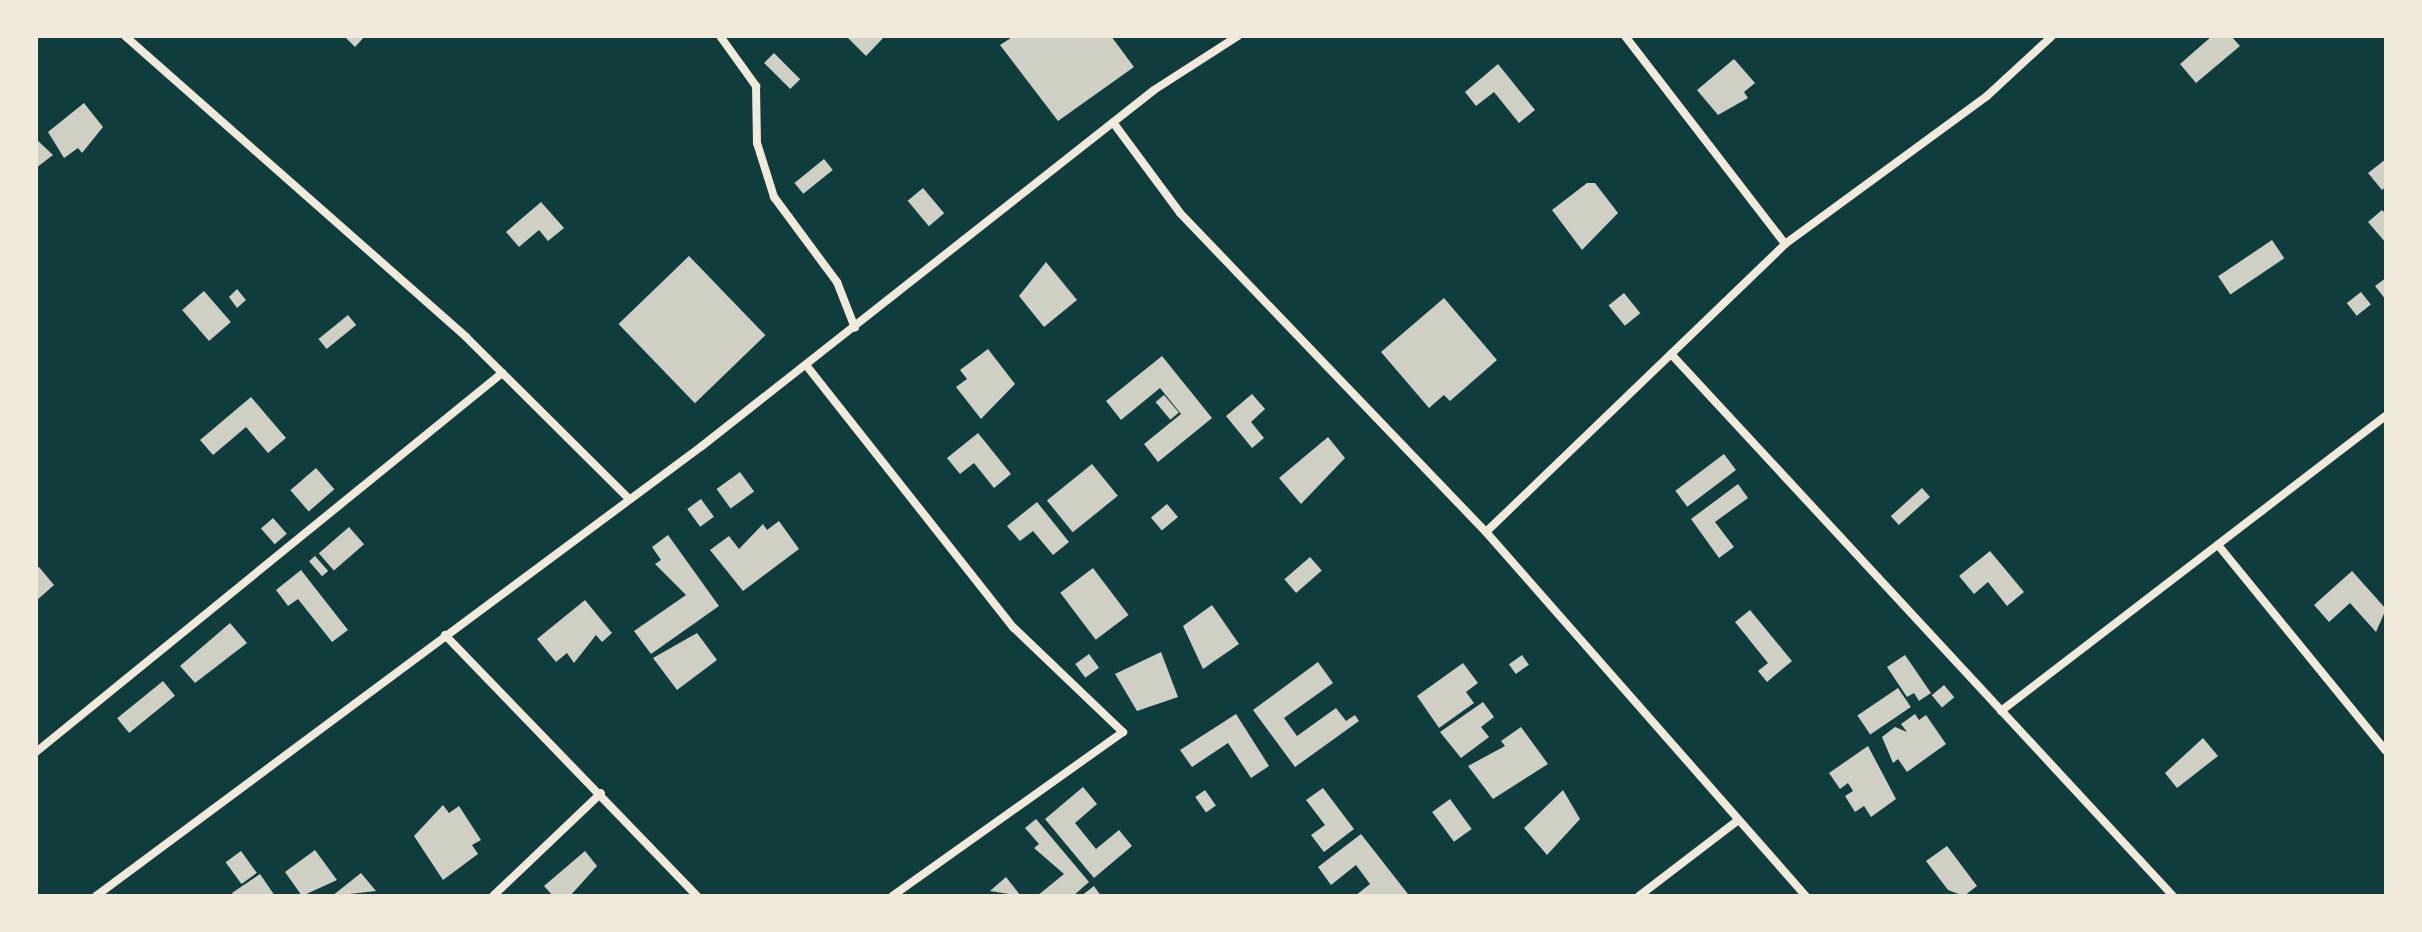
<!DOCTYPE html>
<style>
body{margin:0}
#map{position:relative;width:2422px;height:932px;overflow:hidden;background:#0f3d3e;font-family:Manrope,sans-serif}
div>[style]{position:absolute}
[style*='--x']{left:calc(var(--x)*1px);top:calc(var(--y)*1px);width:calc(var(--w)*1px);rotate:calc(var(--a)*1deg)}
.building>*{inset:0;background:#cfcfc3;transform-origin:0 0}
.minor>*{height:8px;margin:-4px;padding:0 4px;transform-origin:4px;border-radius:4px;background:#f1e9da}
span{translate:-50% -50%;white-space:nowrap;text-align:center;line-height:1.15;-webkit-text-stroke:6px #f1e9da;paint-order:stroke}
.frame{position:absolute;inset:0;border:38px solid #f1e9da;pointer-events:none}
</style>
<div id="map">
<div class="building">
<div style="clip-path:polygon(344px 36px,365px 36px,355px 47px)"></div>
<div style="clip-path:polygon(846px 36px,885px 36px,866px 56px)"></div>
<div style="clip-path:polygon(1014px 36px,1111px 36px,1134px 67px,1058px 121px,1000px 45px)"></div>
<div style="clip-path:polygon(2212px 36px,2231px 36px,2240px 46px,2196px 83px,2180px 64px)"></div>
<div style="left:774px;top:53px;width:37px;height:14px;rotate:45deg"></div>
<div style="clip-path:polygon(1734px 59px,1755px 83px,1744px 92px,1748px 98px,1718px 115px,1697px 90px)"></div>
<div style="clip-path:polygon(1498px 64px,1535px 110px,1519px 123px,1494px 92px,1476px 106px,1465px 92px)"></div>
<div style="clip-path:polygon(84px 103px,103px 127px,82px 153px,78px 148px,64px 158px,48px 132px)"></div>
<div style="clip-path:polygon(36px 139px,53px 155px,36px 168px)"></div>
<div style="left:824px;top:159px;width:14px;height:38px;rotate:51deg"></div>
<div style="clip-path:polygon(2386px 159px,2386px 187px,2382px 190px,2368px 173px)"></div>
<div style="clip-path:polygon(1587px 183px,1595px 183px,1618px 213px,1582px 250px,1552px 210px)"></div>
<div style="left:923px;top:188px;width:33px;height:20px;rotate:50deg"></div>
<div style="clip-path:polygon(541px 202px,564px 228px,548px 241px,539px 230px,519px 247px,506px 232px)"></div>
<div style="clip-path:polygon(2382px 210px,2386px 214px,2386px 243px,2368px 222px)"></div>
<div style="left:2272px;top:240px;width:22px;height:65px;rotate:56deg"></div>
<div style="left:689px;top:256px;width:110px;height:98px;rotate:46deg"></div>
<div style="clip-path:polygon(1046px 262px,1077px 300px,1044px 327px,1019px 296px)"></div>
<div style="clip-path:polygon(2386px 278px,2386px 300px,2375px 286px)"></div>
<div style="clip-path:polygon(237px 289px,246px 300px,237px 308px,229px 297px)"></div>
<div style="left:204px;top:291px;width:41px;height:29px;rotate:49deg"></div>
<div style="left:2361px;top:292px;width:16px;height:18px;rotate:52deg"></div>
<div style="left:1624px;top:293px;width:26px;height:20px;rotate:51deg"></div>
<div style="clip-path:polygon(1444px 298px,1497px 360px,1450px 401px,1444px 395px,1429px 408px,1381px 352px)"></div>
<div style="left:348px;top:315px;width:13px;height:38px;rotate:51deg"></div>
<div style="clip-path:polygon(988px 349px,1015px 384px,981px 419px,956px 387px,967px 379px,960px 370px)"></div>
<div style="clip-path:polygon(1162px 356px,1212px 418px,1158px 462px,1144px 444px,1181px 414px,1160px 388px,1121px 420px,1106px 401px)"></div>
<div style="clip-path:polygon(1252px 394px,1265px 409px,1251px 422px,1264px 438px,1252px 448px,1226px 416px)"></div>
<div style="left:1164px;top:395px;width:23px;height:11px;rotate:50deg"></div>
<div style="clip-path:polygon(251px 397px,286px 438px,268px 453px,246px 427px,213px 455px,200px 440px)"></div>
<div style="clip-path:polygon(978px 433px,1011px 474px,994px 488px,974px 463px,960px 474px,947px 458px)"></div>
<div style="clip-path:polygon(1328px 437px,1345px 458px,1301px 504px,1279px 478px)"></div>
<div style="left:1724px;top:454px;width:20px;height:61px;rotate:53deg"></div>
<div style="left:1092px;top:464px;width:41px;height:58px;rotate:51deg"></div>
<div style="left:316px;top:468px;width:28px;height:34px;rotate:49deg"></div>
<div style="left:740px;top:472px;width:24px;height:29px;rotate:54deg"></div>
<div style="clip-path:polygon(1738px 484px,1748px 498px,1715px 522px,1734px 547px,1719px 558px,1691px 519px)"></div>
<div style="left:1922px;top:488px;width:12px;height:42px;rotate:48deg"></div>
<div style="left:701px;top:499px;width:22px;height:17px;rotate:54deg"></div>
<div style="clip-path:polygon(1037px 502px,1069px 542px,1053px 555px,1033px 531px,1020px 541px,1007px 526px)"></div>
<div style="left:1167px;top:504px;width:17px;height:21px;rotate:50deg"></div>
<div style="left:273px;top:518px;width:21px;height:16px;rotate:49deg"></div>
<div style="clip-path:polygon(779px 521px,799px 549px,743px 591px,710px 550px,729px 536px,739px 549px,763px 524px,767px 530px)"></div>
<div style="left:349px;top:527px;width:23px;height:40px;rotate:49deg"></div>
<div style="clip-path:polygon(668px 535px,719px 606px,651px 654px,634px 631px,686px 595px,655px 564px,661px 560px,652px 547px)"></div>
<div style="clip-path:polygon(1990px 551px,2024px 592px,2007px 606px,1988px 582px,1974px 594px,1959px 576px)"></div>
<div style="left:315px;top:556px;width:20px;height:8px;rotate:49deg"></div>
<div style="left:1310px;top:557px;width:18px;height:34px;rotate:49deg"></div>
<div style="clip-path:polygon(39px 567px,54px 585px,36px 601px,36px 569px)"></div>
<div style="left:1093px;top:568px;width:59px;height:41px;rotate:53deg"></div>
<div style="clip-path:polygon(301px 570px,348px 630px,332px 642px,298px 599px,288px 606px,276px 590px)"></div>
<div style="clip-path:polygon(2352px 571px,2386px 609px,2376px 632px,2350px 603px,2329px 622px,2314px 605px)"></div>
<div style="clip-path:polygon(585px 600px,612px 633px,602px 642px,596px 635px,574px 663px,567px 653px,556px 662px,537px 639px)"></div>
<div style="clip-path:polygon(1212px 605px,1239px 644px,1203px 669px,1183px 626px)"></div>
<div style="clip-path:polygon(1750px 610px,1792px 661px,1767px 682px,1758px 671px,1768px 663px,1735px 622px)"></div>
<div style="clip-path:polygon(230px 623px,247px 643px,195px 683px,180px 666px)"></div>
<div style="clip-path:polygon(697px 633px,717px 660px,677px 690px,653px 658px)"></div>
<div style="clip-path:polygon(1161px 652px,1178px 697px,1137px 711px,1115px 674px)"></div>
<div style="left:1089px;top:654px;width:17px;height:17px;rotate:54deg"></div>
<div style="left:1522px;top:655px;width:12px;height:16px;rotate:55deg"></div>
<div style="clip-path:polygon(1905px 655px,1931px 693px,1919px 701px,1914px 693px,1907px 697px,1887px 667px)"></div>
<div style="clip-path:polygon(1318px 662px,1333px 683px,1284px 718px,1297px 736px,1336px 708px,1346px 721px,1355px 715px,1359px 721px,1295px 767px,1253px 710px)"></div>
<div style="clip-path:polygon(1463px 663px,1478px 683px,1466px 692px,1474px 703px,1439px 728px,1417px 696px)"></div>
<div style="left:163px;top:681px;width:19px;height:59px;rotate:51deg"></div>
<div style="left:1944px;top:685px;width:16px;height:16px;rotate:50deg"></div>
<div style="left:1898px;top:688px;width:23px;height:49px;rotate:56deg"></div>
<div style="clip-path:polygon(1483px 702px,1494px 717px,1481px 727px,1489px 737px,1461px 758px,1440px 732px)"></div>
<div style="clip-path:polygon(1236px 714px,1269px 766px,1251px 778px,1228px 743px,1192px 767px,1180px 750px)"></div>
<div style="clip-path:polygon(1915px 714px,1919px 720px,1926px 715px,1946px 744px,1907px 772px,1898px 759px,1893px 763px,1882px 737px,1895px 727px,1907px 732px,1901px 724px)"></div>
<div style="clip-path:polygon(1521px 727px,1548px 764px,1493px 799px,1468px 766px,1505px 746px,1501px 741px)"></div>
<div style="clip-path:polygon(2203px 738px,2218px 756px,2177px 788px,2165px 773px)"></div>
<div style="clip-path:polygon(1868px 746px,1896px 799px,1871px 817px,1864px 806px,1855px 812px,1845px 796px,1853px 791px,1848px 783px,1840px 789px,1829px 773px)"></div>
<div style="clip-path:polygon(1083px 787px,1097px 804px,1075px 823px,1096px 849px,1119px 830px,1132px 846px,1094px 878px,1045px 819px)"></div>
<div style="clip-path:polygon(1323px 788px,1354px 829px,1324px 852px,1311px 835px,1325px 825px,1306px 800px)"></div>
<div style="left:1205px;top:790px;width:19px;height:12px;rotate:55deg"></div>
<div style="clip-path:polygon(1563px 790px,1580px 819px,1547px 855px,1524px 828px)"></div>
<div style="left:1450px;top:799px;width:37px;height:22px;rotate:54deg"></div>
<div style="clip-path:polygon(443px 805px,449px 813px,459px 806px,481px 840px,472px 845px,478px 854px,443px 880px,414px 836px)"></div>
<div style="clip-path:polygon(1036px 819px,1089px 882px,1073px 896px,1037px 896px,1064px 874px,1034px 848px,1039px 844px,1025px 828px)"></div>
<div style="clip-path:polygon(1361px 834px,1408px 894px,1406px 896px,1355px 896px,1370px 884px,1356px 865px,1331px 885px,1318px 867px)"></div>
<div style="clip-path:polygon(1947px 846px,1977px 886px,1964px 896px,1948px 890px,1926px 861px)"></div>
<div style="clip-path:polygon(315px 850px,337px 880px,302px 896px,285px 872px)"></div>
<div style="left:241px;top:851px;width:27px;height:19px;rotate:54deg"></div>
<div style="clip-path:polygon(585px 851px,597px 866px,570px 896px,553px 896px,544px 886px)"></div>
<div style="clip-path:polygon(361px 873px,376px 891px,332px 896px)"></div>
<div style="clip-path:polygon(260px 874px,275px 896px,234px 896px,232px 893px)"></div>
<div style="clip-path:polygon(1006px 877px,1021px 896px,990px 891px)"></div>
<div style="clip-path:polygon(1094px 886px,1101px 896px,1081px 896px)"></div>
</div>
<div class="minor">
<div style="--x:125;--y:36;--w:455;--a:41.4"></div>
<div style="--x:466;--y:337;--w:228;--a:44.8"></div>
<div style="--x:720;--y:36;--w:62;--a:54.2"></div>
<div style="--x:756;--y:86;--w:57;--a:89"></div>
<div style="--x:757;--y:143;--w:57;--a:72.5"></div>
<div style="--x:774;--y:197;--w:106;--a:53.5"></div>
<div style="--x:837;--y:282;--w:49;--a:68.6"></div>
<div style="--x:1625;--y:36;--w:262;--a:52.4"></div>
<div style="--x:1785;--y:244;--w:250;--a:-36.2"></div>
<div style="--x:1987;--y:96;--w:88;--a:-42.7"></div>
<div style="--x:1115;--y:125;--w:109;--a:53.5"></div>
<div style="--x:1180;--y:213;--w:442;--a:46.2"></div>
<div style="--x:1486;--y:532;--w:485;--a:48.7"></div>
<div style="--x:1671;--y:354;--w:739;--a:47.19"></div>
<div style="--x:806;--y:365;--w:335;--a:51.7"></div>
<div style="--x:1014;--y:628;--w:151;--a:43.7"></div>
<div style="--x:1123;--y:732;--w:283;--a:144.6"></div>
<div style="--x:1486;--y:532;--w:415;--a:-43.9"></div>
<div style="--x:2218;--y:545;--w:266;--a:50.8"></div>
<div style="--x:445;--y:635;--w:363;--a:46"></div>
<div style="--x:2001;--y:711;--w:485;--a:-37.5"></div>
<div style="--x:36;--y:752;--w:601;--a:-39.12"></div>
<div style="--x:96;--y:896;--w:755;--a:-36.6"></div>
<div style="--x:702;--y:446;--w:575;--a:-38.22"></div>
<div style="--x:1154;--y:90;--w:100;--a:-32.7"></div>
<div style="--x:493;--y:896;--w:149;--a:-43.6"></div>
<div style="--x:1639;--y:896;--w:123;--a:-37.4"></div>
</div>
<div class="frame"></div>
</div>
